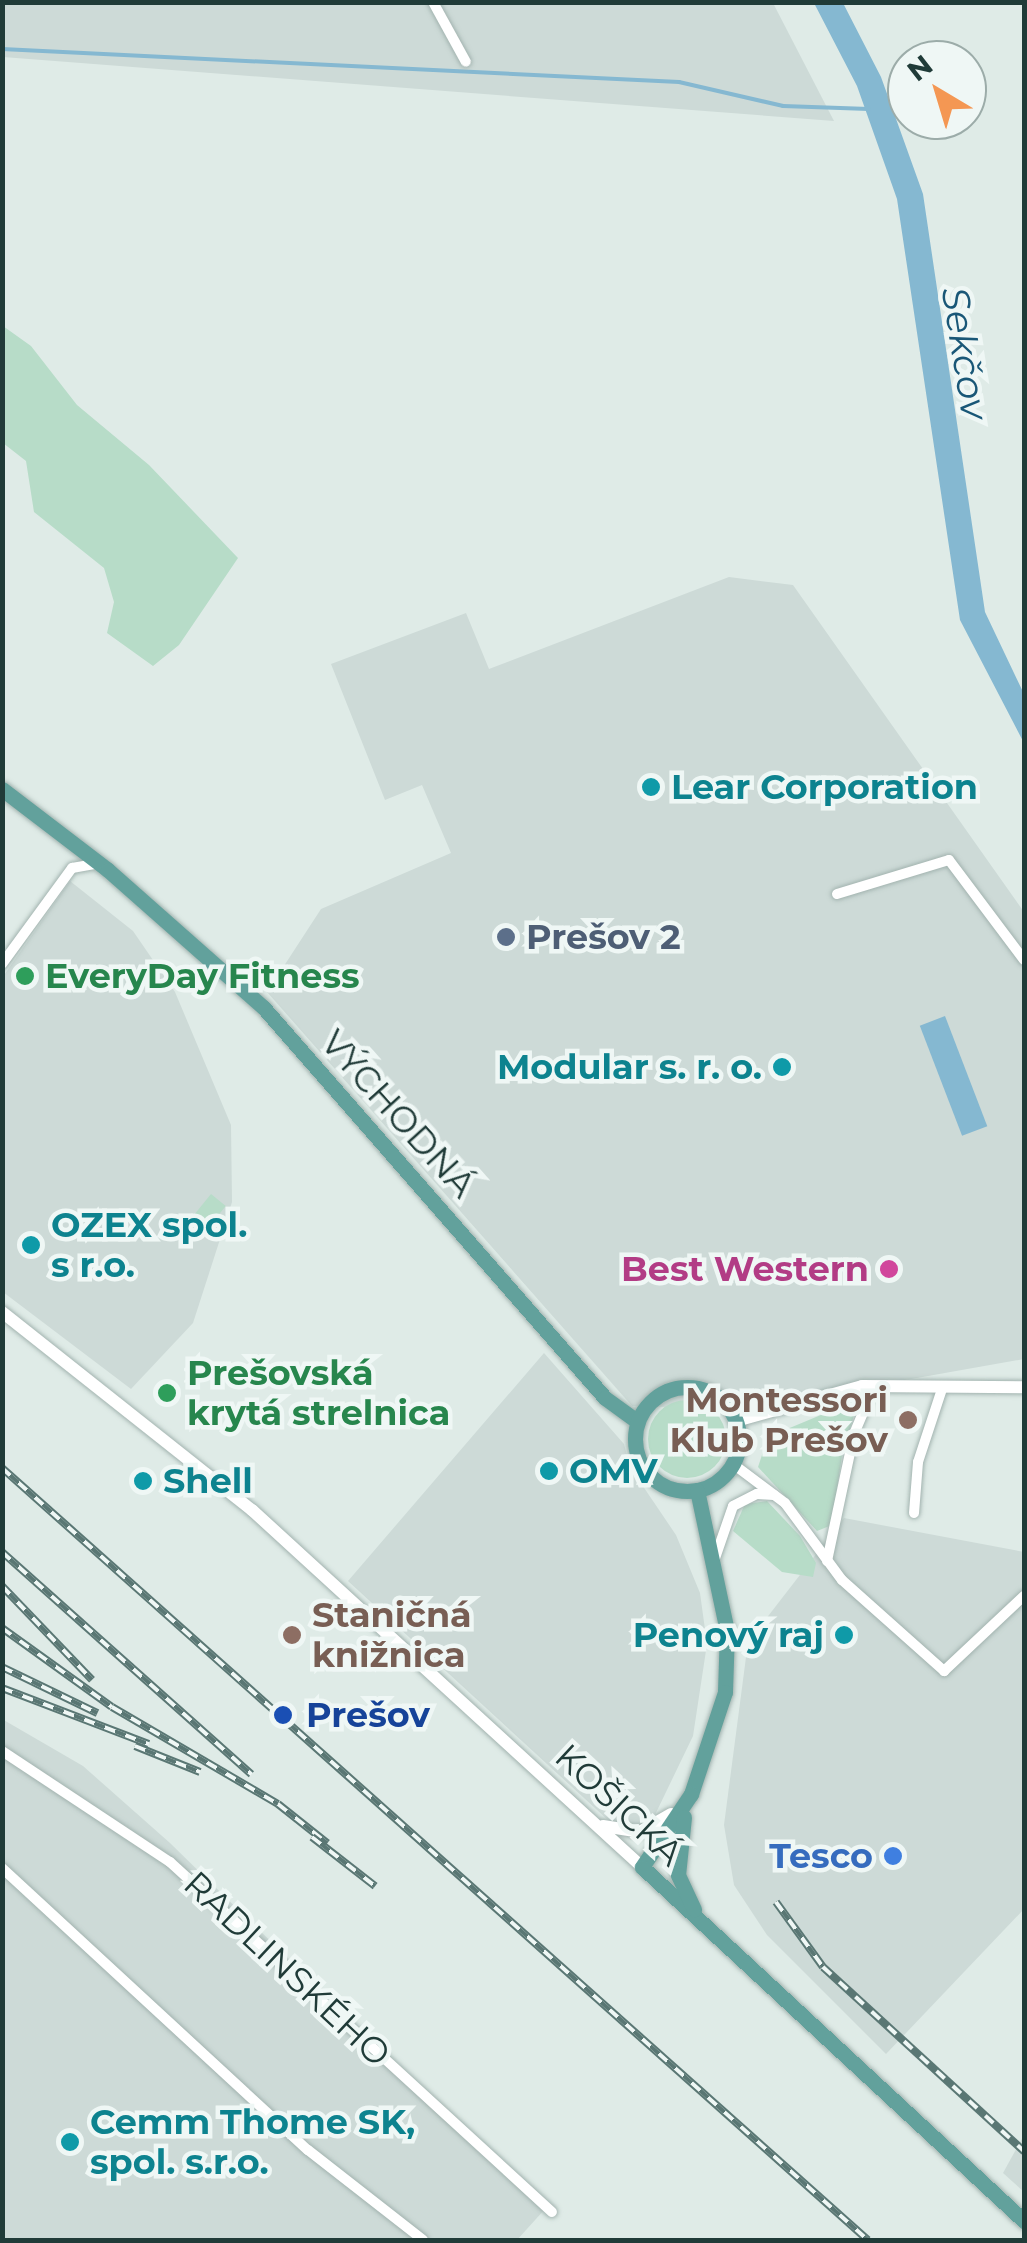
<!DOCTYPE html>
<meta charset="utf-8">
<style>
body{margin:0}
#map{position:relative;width:1027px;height:2243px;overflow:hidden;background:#dfebe7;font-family:Montserrat,sans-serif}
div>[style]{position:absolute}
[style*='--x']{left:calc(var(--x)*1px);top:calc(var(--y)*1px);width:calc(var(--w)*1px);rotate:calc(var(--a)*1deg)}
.built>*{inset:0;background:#cddad7}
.green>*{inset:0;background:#b7dcc8;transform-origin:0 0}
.round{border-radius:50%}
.water>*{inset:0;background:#85b8d1;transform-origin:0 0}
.stream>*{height:4px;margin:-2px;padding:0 2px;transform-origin:2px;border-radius:2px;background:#85b8d1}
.roads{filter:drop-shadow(0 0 2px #a2b3af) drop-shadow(0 0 2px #a2b3af)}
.minor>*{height:10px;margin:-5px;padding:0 5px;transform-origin:5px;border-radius:5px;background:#fff}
.tertiary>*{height:12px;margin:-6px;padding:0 6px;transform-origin:6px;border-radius:6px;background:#fff}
.primary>*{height:15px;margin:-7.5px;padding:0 7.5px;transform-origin:7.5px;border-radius:7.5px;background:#62a19c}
.primary>.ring{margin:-7.5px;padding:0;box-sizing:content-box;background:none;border:15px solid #62a19c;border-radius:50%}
.rail>*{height:8px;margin-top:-4px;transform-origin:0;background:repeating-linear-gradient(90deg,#eff7f5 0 11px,#5a7774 0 22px);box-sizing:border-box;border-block:2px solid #5a7774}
.dots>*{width:28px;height:28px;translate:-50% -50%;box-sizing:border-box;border:5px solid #eff7f5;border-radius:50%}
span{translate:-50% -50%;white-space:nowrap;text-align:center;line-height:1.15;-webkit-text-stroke:9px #eff7f5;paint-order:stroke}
.culture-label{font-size:35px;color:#0d838f;font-weight:700}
.left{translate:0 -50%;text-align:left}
.right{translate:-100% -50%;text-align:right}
.service-label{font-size:35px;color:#4e5e75;font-weight:700}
.leisure-label{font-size:35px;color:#27864d;font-weight:700}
.street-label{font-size:35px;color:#203b38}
.hotel-label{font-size:35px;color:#b23c85;font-weight:700}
.education-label{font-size:35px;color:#785e54;font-weight:700}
.transit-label{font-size:35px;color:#164399;font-weight:700}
.shop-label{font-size:35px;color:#366cbe;font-weight:700}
.water-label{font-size:38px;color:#195777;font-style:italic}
.frame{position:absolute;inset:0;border:5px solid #203b38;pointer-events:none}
.north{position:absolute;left:887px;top:40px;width:100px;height:100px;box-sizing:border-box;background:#eff7f5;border:2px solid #9caca9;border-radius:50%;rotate:322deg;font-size:28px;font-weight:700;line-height:40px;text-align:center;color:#203b38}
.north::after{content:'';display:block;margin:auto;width:35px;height:45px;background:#f49753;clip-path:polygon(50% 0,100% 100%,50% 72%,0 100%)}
</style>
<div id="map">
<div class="built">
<div style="clip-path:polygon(2px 3px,773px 3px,834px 121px,3px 57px)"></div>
<div style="clip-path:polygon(729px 577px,793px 585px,1024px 912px,1024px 1359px,743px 1409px,632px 1406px,267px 992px,321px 909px,451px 853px,422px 785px,385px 800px,331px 664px,466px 613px,489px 669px)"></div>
<div style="clip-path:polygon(70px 881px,133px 931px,175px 992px,231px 1125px,232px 1202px,193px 1323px,131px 1389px,3px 1292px,2px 978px)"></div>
<div style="clip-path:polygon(544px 1353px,624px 1444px,630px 1467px,676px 1535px,700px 1593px,707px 1644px,693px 1736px,653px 1819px,638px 1824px,609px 1821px,348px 1581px)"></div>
<div style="clip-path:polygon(844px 1518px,1024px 1552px,1024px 1909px,886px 2054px,767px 1935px,734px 1885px,724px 1825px,748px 1642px)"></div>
<div style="clip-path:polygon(2px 1719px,83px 1766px,170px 1843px,545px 2209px,517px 2240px,3px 2240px)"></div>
<div style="clip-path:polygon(1024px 2135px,1024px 2192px,1003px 2173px)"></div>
</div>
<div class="green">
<div style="clip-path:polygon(3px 326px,31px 346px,77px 405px,149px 465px,238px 558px,179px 645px,153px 666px,107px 633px,114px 602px,104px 568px,34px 512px,26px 461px,3px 443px)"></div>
<div style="left:211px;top:1194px;width:19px;height:37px;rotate:39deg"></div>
<div class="round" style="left:648px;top:1400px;width:78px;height:78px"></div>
<div style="clip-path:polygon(852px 1402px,857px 1405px,842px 1455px,832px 1525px,817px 1531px,758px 1467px,768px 1437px)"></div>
<div style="clip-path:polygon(767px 1501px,800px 1536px,816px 1563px,813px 1577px,782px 1572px,733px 1531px,745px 1504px)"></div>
</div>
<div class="water">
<div style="clip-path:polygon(814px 3px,843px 3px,881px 77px,923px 194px,985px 612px,1024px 694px,1024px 743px,960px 620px,897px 199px,857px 86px)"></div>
<div style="left:945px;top:1016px;width:118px;height:27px;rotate:69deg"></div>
</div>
<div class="stream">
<div style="--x:2;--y:49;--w:678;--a:2.79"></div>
<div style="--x:679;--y:82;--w:107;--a:13"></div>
<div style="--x:783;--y:106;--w:86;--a:2"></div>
</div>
<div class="roads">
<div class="minor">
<div style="--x:433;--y:2;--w:68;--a:61.2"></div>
<div style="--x:837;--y:894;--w:117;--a:-16.9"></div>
<div style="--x:949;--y:860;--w:125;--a:53.1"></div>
<div style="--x:2;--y:964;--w:119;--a:-53.9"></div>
<div style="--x:72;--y:868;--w:27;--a:-10"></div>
<div style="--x:733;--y:1464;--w:65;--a:36.9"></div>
<div style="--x:785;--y:1503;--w:96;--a:53.5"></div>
<div style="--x:842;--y:1580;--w:137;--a:41.7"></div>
<div style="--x:944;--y:1671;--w:110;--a:-43.2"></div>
<div style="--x:914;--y:1513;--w:51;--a:-85.5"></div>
<div style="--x:918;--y:1462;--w:80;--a:-71.8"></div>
<div style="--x:714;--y:1561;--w:58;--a:-70.9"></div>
<div style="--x:733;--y:1506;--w:27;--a:-27"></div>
<div style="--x:757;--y:1494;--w:17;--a:3"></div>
<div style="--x:827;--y:1561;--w:130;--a:-78"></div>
<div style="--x:854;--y:1434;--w:38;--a:-67"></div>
<div style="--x:869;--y:1399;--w:21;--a:-39"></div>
<div style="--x:2;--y:1751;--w:201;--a:33.5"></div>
<div style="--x:170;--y:1862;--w:518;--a:42.5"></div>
<div style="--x:2;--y:1868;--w:416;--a:42.7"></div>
<div style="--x:308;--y:2150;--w:146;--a:38"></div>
</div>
<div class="tertiary">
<div style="--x:2;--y:1312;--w:319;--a:38.4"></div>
<div style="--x:252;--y:1510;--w:529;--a:42.47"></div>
<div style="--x:736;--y:1421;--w:131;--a:-15.5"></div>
<div style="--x:862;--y:1386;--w:162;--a:0.4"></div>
<div style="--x:603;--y:1826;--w:37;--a:9"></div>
<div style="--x:640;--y:1832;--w:36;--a:-30"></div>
</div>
<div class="primary">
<div style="--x:2;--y:789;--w:133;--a:37.4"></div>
<div style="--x:108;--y:870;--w:207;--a:41.5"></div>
<div style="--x:263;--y:1007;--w:519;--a:48.82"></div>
<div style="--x:605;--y:1398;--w:39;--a:36"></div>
<div class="ring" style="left:635px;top:1387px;width:89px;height:89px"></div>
<div style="--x:697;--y:1490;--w:144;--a:78"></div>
<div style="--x:727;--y:1631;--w:61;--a:91.9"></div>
<div style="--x:725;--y:1692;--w:108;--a:108.4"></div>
<div style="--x:691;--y:1794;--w:88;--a:123.9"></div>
<div style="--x:642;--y:1867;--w:521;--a:42.82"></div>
<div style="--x:684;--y:1817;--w:58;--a:95.9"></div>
<div style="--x:678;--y:1875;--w:38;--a:65"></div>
</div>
</div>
<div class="rail">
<div style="--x:2;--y:1468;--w:1160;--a:41.72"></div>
<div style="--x:2;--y:1552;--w:334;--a:41.7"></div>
<div style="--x:2;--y:1586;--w:130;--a:46.2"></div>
<div style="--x:2;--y:1628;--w:135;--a:35.7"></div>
<div style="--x:112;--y:1707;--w:192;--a:30.3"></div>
<div style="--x:278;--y:1804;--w:63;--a:38.5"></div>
<div style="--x:2;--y:1667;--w:106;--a:25.8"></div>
<div style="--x:2;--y:1688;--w:157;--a:20.9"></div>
<div style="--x:135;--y:1746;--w:70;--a:21.8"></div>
<div style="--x:312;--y:1837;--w:80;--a:37.9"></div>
<div style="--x:776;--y:1902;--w:80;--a:54.1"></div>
<div style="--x:823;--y:1967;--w:273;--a:42.5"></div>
</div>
<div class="dots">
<div style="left:651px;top:787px;background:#0f9aa8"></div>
<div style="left:506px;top:937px;background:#5c6f8a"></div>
<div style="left:25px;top:976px;background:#2e9e5b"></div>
<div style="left:782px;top:1067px;background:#0f9aa8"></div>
<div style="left:31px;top:1245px;background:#0f9aa8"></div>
<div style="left:889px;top:1269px;background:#d1479c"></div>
<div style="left:167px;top:1393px;background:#2e9e5b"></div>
<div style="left:908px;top:1420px;background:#8d6e63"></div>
<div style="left:549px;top:1471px;background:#0f9aa8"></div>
<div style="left:143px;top:1481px;background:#0f9aa8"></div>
<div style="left:292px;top:1635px;background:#8d6e63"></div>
<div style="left:844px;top:1635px;background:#0f9aa8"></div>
<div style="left:283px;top:1715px;background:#1a4fb4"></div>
<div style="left:893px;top:1856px;background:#3f7fe0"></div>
<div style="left:70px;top:2142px;background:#0f9aa8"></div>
</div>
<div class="culture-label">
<span class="left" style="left:671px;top:787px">Lear Corporation</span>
<span class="right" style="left:762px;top:1067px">Modular s. r. o.</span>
<span class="left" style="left:51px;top:1245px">OZEX spol.<br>s r.o.</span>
<span class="left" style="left:569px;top:1471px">OMV</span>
<span class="left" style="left:163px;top:1481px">Shell</span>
<span class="right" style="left:824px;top:1635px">Penový raj</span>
<span class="left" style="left:90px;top:2142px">Cemm Thome SK,<br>spol. s.r.o.</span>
</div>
<div class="service-label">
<span class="left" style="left:526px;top:937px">Prešov 2</span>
</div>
<div class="leisure-label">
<span class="left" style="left:45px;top:976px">EveryDay Fitness</span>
<span class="left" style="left:187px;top:1393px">Prešovská<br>krytá strelnica</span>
</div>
<div class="street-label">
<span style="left:398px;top:1114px;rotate:48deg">VÝCHODNÁ</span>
<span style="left:619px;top:1805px;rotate:43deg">KOŠICKÁ</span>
<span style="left:287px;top:1969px;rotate:43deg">RADLINSKÉHO</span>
</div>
<div class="hotel-label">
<span class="right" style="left:869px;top:1269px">Best Western</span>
</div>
<div class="education-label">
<span class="right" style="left:888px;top:1420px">Montessori<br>Klub Prešov</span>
<span class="left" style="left:312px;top:1635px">Staničná<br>knižnica</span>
</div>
<div class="transit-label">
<span class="left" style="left:306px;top:1715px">Prešov</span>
</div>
<div class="shop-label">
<span class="right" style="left:873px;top:1856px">Tesco</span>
</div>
<div class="water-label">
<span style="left:965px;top:353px;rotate:81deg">Sekčov</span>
</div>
<div class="frame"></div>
<div class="north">N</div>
</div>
